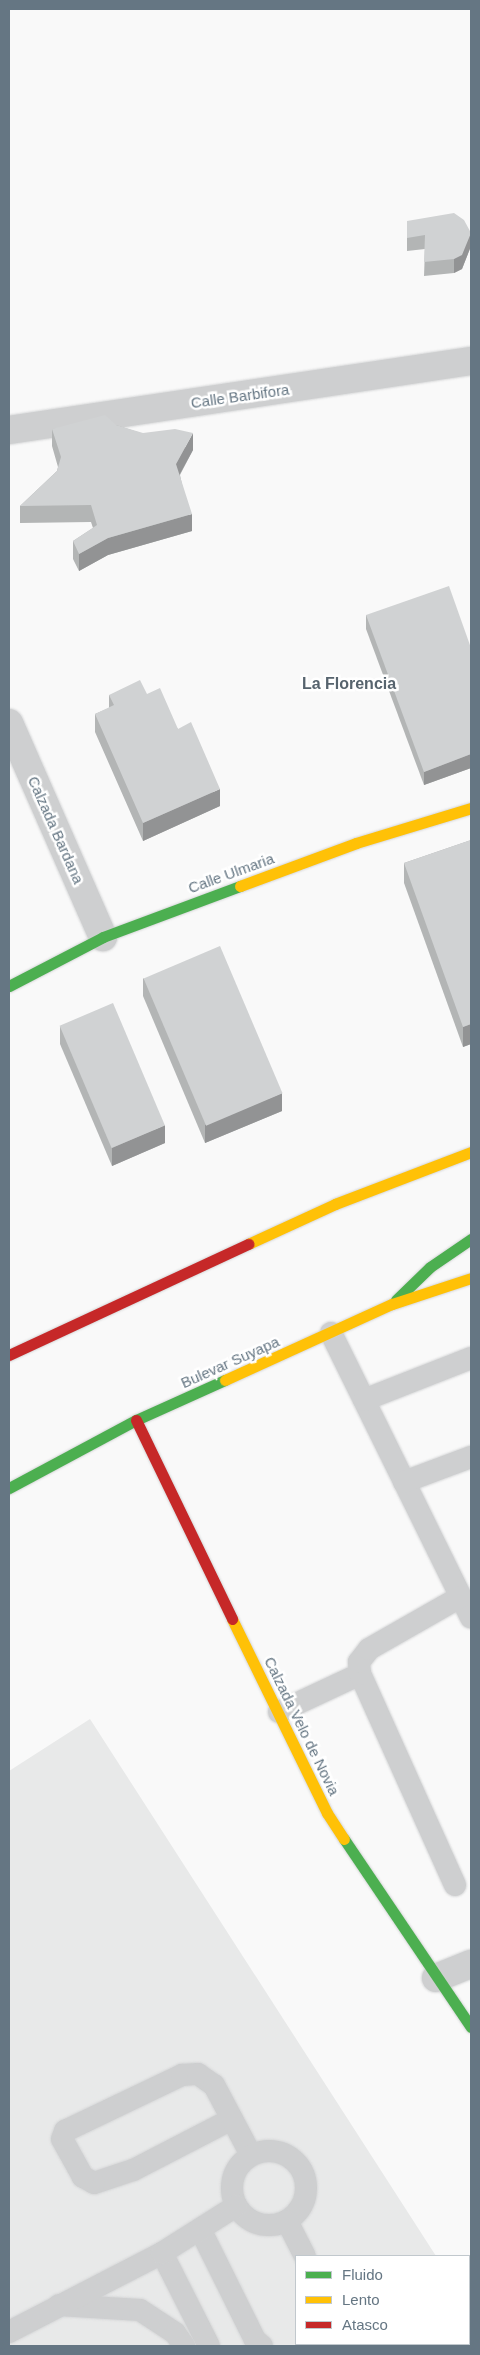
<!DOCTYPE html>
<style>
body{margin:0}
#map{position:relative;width:480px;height:2355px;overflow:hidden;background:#f9f9f9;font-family:Helvetica,sans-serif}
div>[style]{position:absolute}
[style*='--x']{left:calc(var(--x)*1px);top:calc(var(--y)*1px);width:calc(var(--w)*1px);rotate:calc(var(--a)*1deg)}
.built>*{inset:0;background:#e8e9e9}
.roads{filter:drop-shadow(0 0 1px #d5d6d7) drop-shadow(0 0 1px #d5d6d7)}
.lane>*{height:22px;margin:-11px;padding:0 11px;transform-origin:11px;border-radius:11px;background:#cecfd0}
.lane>.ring{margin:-11px;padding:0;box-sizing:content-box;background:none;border:22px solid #cecfd0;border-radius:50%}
.street>*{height:28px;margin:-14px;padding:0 14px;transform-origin:14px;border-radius:14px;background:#cecfd0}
.fast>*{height:11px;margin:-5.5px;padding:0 5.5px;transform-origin:5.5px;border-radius:5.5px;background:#4caf50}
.slow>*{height:11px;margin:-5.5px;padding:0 5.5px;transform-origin:5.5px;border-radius:5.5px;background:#ffc107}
.jam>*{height:11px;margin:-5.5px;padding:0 5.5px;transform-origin:5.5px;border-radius:5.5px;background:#c62828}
.wall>*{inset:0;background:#b3b5b5}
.shaded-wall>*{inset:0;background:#929394}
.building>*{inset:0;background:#d0d2d3;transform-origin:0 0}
span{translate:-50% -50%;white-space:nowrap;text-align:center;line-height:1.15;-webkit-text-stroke:5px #fff;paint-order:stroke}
.street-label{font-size:15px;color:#657683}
.neighbourhood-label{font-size:16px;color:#57646e;font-weight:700}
.frame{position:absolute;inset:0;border:10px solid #657683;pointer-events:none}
.legend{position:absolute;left:295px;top:2255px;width:175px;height:90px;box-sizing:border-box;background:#fff;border:1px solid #c1c8cd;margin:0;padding:6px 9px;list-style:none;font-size:15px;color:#657683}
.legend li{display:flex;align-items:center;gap:10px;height:25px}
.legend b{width:25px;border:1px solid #c1c8cd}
</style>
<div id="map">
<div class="built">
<div style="clip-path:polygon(90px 1719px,436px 2256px,296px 2256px,296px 2344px,469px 2344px,469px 2308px,471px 2346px,9px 2346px,9px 1771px)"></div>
</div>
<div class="roads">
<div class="lane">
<div style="--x:331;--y:1333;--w:317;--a:63.8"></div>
<div style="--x:364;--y:1400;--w:115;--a:-21.4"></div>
<div style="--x:404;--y:1482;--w:72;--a:-20.5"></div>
<div style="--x:279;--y:1712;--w:89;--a:-25.1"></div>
<div style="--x:455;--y:1885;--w:231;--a:-114.2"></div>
<div style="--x:360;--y:1674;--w:12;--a:-95"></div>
<div style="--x:359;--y:1662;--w:16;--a:-52"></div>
<div style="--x:369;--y:1649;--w:105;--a:-29.7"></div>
<div style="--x:232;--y:2119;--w:111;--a:152.7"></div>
<div style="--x:133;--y:2170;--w:41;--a:161.6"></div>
<div style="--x:94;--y:2183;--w:13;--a:-151"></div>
<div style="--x:83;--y:2177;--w:43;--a:-118.9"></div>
<div style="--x:62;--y:2139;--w:9;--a:-69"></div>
<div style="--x:65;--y:2131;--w:130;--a:-25.6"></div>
<div style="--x:182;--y:2075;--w:16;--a:-4"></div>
<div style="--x:198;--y:2074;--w:19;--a:35"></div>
<div style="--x:214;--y:2085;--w:79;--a:62.1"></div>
<div class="ring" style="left:232px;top:2151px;width:52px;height:52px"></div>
<div style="--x:287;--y:2221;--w:39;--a:63"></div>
<div style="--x:200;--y:2229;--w:124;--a:63.6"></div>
<div style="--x:255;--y:2340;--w:9;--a:41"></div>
<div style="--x:162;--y:2253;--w:104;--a:63.2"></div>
<div style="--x:59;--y:2305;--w:81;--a:3.5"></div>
<div style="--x:140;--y:2310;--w:42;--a:33.3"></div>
<div style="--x:175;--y:2333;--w:16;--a:55"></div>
<div style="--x:9;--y:2332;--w:172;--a:-27.3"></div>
<div style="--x:162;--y:2253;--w:88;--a:-32.4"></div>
<div style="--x:328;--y:2346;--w:3;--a:-45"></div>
</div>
<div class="street">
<div style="--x:9;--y:430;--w:467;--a:-8.5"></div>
<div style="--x:9;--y:723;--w:234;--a:66.3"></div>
<div style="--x:436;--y:1978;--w:38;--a:-22"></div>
</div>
<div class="fast">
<div style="--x:9;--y:986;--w:106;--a:-27.5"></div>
<div style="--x:103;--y:937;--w:146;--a:-20.4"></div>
<div style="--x:396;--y:1300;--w:47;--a:-44.1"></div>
<div style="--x:430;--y:1267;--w:50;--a:-34.3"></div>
<div style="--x:9;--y:1488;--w:144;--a:-28.2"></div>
<div style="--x:136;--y:1420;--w:98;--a:-24.2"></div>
<div style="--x:344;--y:1839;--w:227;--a:56"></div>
</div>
<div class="slow">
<div style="--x:240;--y:886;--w:124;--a:-20.3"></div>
<div style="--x:356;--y:843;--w:120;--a:-16.9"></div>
<div style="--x:248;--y:1244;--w:96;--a:-24.7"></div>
<div style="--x:335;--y:1204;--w:146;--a:-20.9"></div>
<div style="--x:225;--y:1380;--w:183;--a:-24.5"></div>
<div style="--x:392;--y:1304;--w:83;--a:-18.2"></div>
<div style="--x:232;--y:1619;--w:216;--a:63.9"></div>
<div style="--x:327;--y:1813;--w:31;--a:57"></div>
</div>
<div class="jam">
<div style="--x:9;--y:1355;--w:264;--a:-24.9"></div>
<div style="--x:136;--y:1420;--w:221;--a:64.2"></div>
</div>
</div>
<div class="wall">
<div style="clip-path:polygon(407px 221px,471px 233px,471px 246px,462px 269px,454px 273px,424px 276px,425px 249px,407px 251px)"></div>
<div style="clip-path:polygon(116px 425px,193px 450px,180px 475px,192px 531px,108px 555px,79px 571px,73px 559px,73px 541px,93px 528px,91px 522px,20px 523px,20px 506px,57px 471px,58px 467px,52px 446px,52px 429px)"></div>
<div style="clip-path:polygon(366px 615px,471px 648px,471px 768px,424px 785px,366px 629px)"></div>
<div style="clip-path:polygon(147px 694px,178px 729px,220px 806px,143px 841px,95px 732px,95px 714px,109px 708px,109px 695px)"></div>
<div style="clip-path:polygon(471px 840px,471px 1044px,463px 1047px,404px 883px,404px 863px)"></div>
<div style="clip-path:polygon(143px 978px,282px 1111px,205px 1143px,143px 996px)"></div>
<div style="clip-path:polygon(60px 1026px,165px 1143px,112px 1166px,60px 1044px)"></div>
</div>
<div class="shaded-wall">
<div style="clip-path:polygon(471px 233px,471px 246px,462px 269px,454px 273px,454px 259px)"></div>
<div style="clip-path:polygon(193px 433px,193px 450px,176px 481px,176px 464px)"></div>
<div style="clip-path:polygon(192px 514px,192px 531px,108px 555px,79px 571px,79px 554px,108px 538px)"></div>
<div style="clip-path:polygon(471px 754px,471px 768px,424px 785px,424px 772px)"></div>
<div style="clip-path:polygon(220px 789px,220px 806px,143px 841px,143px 823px)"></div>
<div style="clip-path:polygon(471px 1024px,471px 1044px,463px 1047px,463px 1027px)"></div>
<div style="clip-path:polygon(282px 1093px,282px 1111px,205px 1143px,205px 1125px)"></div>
<div style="clip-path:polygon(165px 1125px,165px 1143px,112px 1166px,112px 1148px)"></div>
</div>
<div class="building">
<div style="clip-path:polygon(454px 213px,464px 220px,471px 233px,462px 255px,454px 259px,424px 262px,425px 235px,407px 238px,407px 221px)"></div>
<div style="clip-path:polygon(105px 415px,116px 425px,143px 433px,175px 429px,193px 433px,176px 464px,192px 514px,108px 538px,79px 554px,73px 541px,97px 525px,91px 505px,20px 506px,57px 471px,61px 457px,52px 429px)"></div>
<div style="clip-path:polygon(449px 586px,471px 648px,471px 754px,424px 772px,366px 615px)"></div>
<div style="clip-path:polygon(140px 680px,147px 694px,160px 688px,178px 729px,191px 722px,220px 789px,143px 823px,95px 714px,114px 705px,109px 695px)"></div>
<div style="clip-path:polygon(471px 840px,471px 1024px,463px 1027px,404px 863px)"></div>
<div style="left:220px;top:946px;width:160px;height:83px;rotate:67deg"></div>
<div style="left:113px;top:1003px;width:133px;height:58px;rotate:67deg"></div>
</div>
<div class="street-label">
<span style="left:240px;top:396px;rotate:-8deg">Calle Barbifora</span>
<span style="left:56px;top:830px;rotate:66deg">Calzada Bardana</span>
<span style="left:231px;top:873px;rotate:-20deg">Calle Ulmaria</span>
<span style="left:230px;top:1362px;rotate:-24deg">Bulevar Suyapa</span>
<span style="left:302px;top:1726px;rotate:64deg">Calzada Velo de Novia</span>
</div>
<div class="neighbourhood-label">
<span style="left:349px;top:684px">La Florencia</span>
</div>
<div class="frame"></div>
<ul class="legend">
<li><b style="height:6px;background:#4caf50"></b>Fluido</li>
<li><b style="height:6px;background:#ffc107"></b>Lento</li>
<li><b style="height:6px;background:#c62828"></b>Atasco</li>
</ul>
</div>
